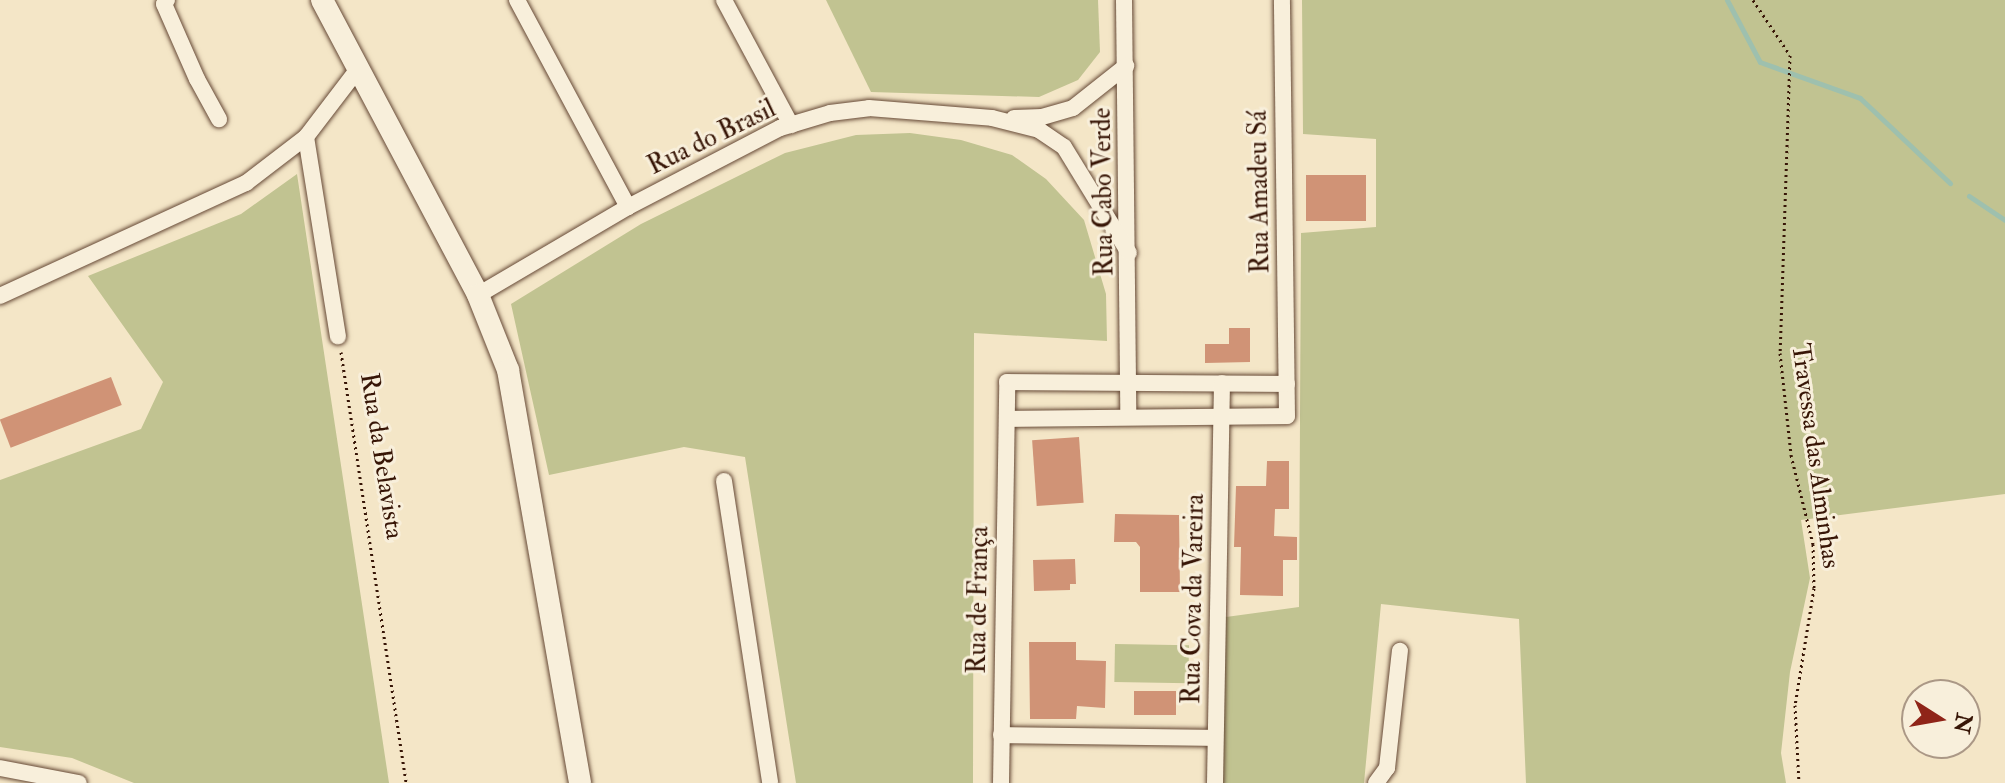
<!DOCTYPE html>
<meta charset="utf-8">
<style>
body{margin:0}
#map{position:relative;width:2005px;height:783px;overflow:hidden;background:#f4e6c7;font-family:"IM FELL Double Pica",serif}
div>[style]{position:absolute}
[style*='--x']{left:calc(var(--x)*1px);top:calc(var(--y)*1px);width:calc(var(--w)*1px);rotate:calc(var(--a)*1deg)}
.green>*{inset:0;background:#c1c391;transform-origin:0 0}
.stream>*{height:5px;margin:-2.5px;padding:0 2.5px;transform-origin:2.5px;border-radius:2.5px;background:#9ec0ae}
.building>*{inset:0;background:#d09376;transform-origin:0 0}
.path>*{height:3px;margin-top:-1.5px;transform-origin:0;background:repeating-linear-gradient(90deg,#371506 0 2px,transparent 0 6px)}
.roads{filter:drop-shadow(0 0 2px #664936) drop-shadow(0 0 2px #664936)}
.street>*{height:16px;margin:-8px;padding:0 8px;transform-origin:8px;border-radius:8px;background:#f8efdb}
.secondary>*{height:22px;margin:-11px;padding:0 11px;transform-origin:11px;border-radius:11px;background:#f8efdb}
span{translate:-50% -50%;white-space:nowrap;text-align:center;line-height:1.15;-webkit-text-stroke:6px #f8efdb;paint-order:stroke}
.street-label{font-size:26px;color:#371506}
.north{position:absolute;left:1901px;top:679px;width:80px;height:80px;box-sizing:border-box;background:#f8efdb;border:2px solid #ab9886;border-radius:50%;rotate:101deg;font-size:22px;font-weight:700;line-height:32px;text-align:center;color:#371506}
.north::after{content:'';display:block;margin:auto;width:28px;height:36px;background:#8f2418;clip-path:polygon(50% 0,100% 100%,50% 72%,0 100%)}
</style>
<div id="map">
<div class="green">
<div style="clip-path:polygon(826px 0,1098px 0,1100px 52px,1078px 80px,1039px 97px,871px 92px)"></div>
<div style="clip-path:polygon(1302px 0,2005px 0,2005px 494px,1801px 520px,1810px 578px,1790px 672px,1781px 753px,1786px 783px,1526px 783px,1519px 619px,1381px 604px,1364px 783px,1221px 783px,1226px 617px,1299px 607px,1301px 233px,1376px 227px,1376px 139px,1303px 134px)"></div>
<div style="clip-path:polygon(910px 133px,961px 140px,1012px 155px,1046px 179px,1084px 220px,1106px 294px,1107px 341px,974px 333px,973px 783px,796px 783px,745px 457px,684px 447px,549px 475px,511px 304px,641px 224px,785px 153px,856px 135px)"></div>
<div style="clip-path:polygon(297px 174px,389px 783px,134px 783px,72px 758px,0 747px,0 480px,141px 429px,163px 382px,88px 276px,241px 214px)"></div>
<div style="left:1115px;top:644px;width:74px;height:38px;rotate:1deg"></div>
</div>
<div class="stream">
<div style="--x:1727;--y:0;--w:70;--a:62"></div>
<div style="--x:1760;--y:62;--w:106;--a:19.8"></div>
<div style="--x:1860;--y:98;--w:124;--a:43.4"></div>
<div style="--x:1969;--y:196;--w:43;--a:33.7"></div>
</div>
<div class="building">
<div style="left:1366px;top:175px;width:46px;height:60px;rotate:90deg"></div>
<div style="clip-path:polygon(1229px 328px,1250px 328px,1250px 362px,1205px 363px,1205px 344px,1229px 344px)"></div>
<div style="left:111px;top:377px;width:30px;height:119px;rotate:69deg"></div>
<div style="left:1079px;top:437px;width:66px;height:47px;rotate:86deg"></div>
<div style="clip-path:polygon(1267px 461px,1289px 461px,1289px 509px,1275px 509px,1274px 536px,1297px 537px,1297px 560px,1283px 560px,1283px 596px,1240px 595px,1241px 547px,1234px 547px,1236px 486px,1266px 486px)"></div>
<div style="clip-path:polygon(1115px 514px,1179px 515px,1180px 592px,1140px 592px,1140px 547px,1136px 542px,1114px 542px)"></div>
<div style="clip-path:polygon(1075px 559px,1076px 584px,1070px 584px,1070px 590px,1034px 591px,1033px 560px)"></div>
<div style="clip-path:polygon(1029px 642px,1076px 642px,1076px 660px,1106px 661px,1105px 708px,1077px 706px,1076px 719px,1030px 719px)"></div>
<div style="left:1134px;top:691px;width:42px;height:24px"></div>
</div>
<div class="path">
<div style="--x:1753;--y:0;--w:66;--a:56.1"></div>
<div style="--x:1790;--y:55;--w:298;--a:91.9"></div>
<div style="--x:1780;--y:353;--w:103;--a:83.8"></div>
<div style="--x:1791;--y:455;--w:92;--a:76.1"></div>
<div style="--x:1813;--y:544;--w:44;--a:88.7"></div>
<div style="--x:1814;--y:588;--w:119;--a:99.2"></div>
<div style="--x:1795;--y:705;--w:78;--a:87.1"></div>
<div style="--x:341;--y:352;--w:436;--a:81.4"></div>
</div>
<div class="roads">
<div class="street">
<div style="--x:167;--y:0;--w:5;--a:127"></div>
<div style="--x:164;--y:4;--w:82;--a:66.3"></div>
<div style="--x:197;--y:79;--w:46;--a:61.2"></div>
<div style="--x:517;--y:0;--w:235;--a:61.8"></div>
<div style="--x:724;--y:0;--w:142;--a:61.8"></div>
<div style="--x:1124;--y:0;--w:415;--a:89.4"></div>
<div style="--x:1014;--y:118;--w:28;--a:-2"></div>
<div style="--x:1042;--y:117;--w:32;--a:-16"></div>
<div style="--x:1073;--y:108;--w:68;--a:-38.4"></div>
<div style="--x:306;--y:137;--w:202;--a:80.9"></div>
<div style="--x:478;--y:295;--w:174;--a:-30.4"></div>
<div style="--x:628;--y:207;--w:171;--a:-27.5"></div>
<div style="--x:780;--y:128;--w:52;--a:-16.7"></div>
<div style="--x:830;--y:113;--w:39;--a:-7"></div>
<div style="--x:869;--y:108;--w:123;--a:4.6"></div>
<div style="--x:992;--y:118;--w:49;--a:14.3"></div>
<div style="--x:1039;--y:130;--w:30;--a:34"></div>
<div style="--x:1064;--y:147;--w:124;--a:58.5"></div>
<div style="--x:0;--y:296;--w:271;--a:-24.7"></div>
<div style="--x:246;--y:183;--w:76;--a:-37.5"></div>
<div style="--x:306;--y:137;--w:86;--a:-52.6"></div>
<div style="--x:1007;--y:419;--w:280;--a:-0.6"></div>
<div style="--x:1287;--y:416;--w:416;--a:-90.7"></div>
<div style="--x:724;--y:481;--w:305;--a:81.3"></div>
<div style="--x:1001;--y:735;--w:213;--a:0.8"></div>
<div style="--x:0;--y:768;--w:80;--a:10.8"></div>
<div style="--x:1001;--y:783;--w:401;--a:-89.1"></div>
<div style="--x:1007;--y:382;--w:280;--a:0.4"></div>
<div style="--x:1215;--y:783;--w:400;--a:-89"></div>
<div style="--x:1376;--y:783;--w:19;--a:-54"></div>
<div style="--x:1387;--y:768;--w:118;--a:-83.7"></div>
</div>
<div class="secondary">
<div style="--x:322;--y:0;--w:334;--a:62.1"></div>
<div style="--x:478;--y:295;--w:81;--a:68.2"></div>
<div style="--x:508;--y:370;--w:419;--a:80.1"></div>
</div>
</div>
<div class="street-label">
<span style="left:712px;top:138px;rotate:-26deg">Rua do Brasil</span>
<span style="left:1104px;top:192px;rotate:-91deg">Rua Cabo Verde</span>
<span style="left:1260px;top:192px;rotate:-91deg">Rua Amadeu Sá</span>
<span style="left:381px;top:456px;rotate:81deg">Rua da Belavista</span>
<span style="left:1815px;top:456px;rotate:82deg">Travessa das Alminhas</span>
<span style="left:1194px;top:599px;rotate:-89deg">Rua Cova da Vareira</span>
<span style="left:979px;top:600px;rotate:-89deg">Rua de França</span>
</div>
<div class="north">N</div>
</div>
